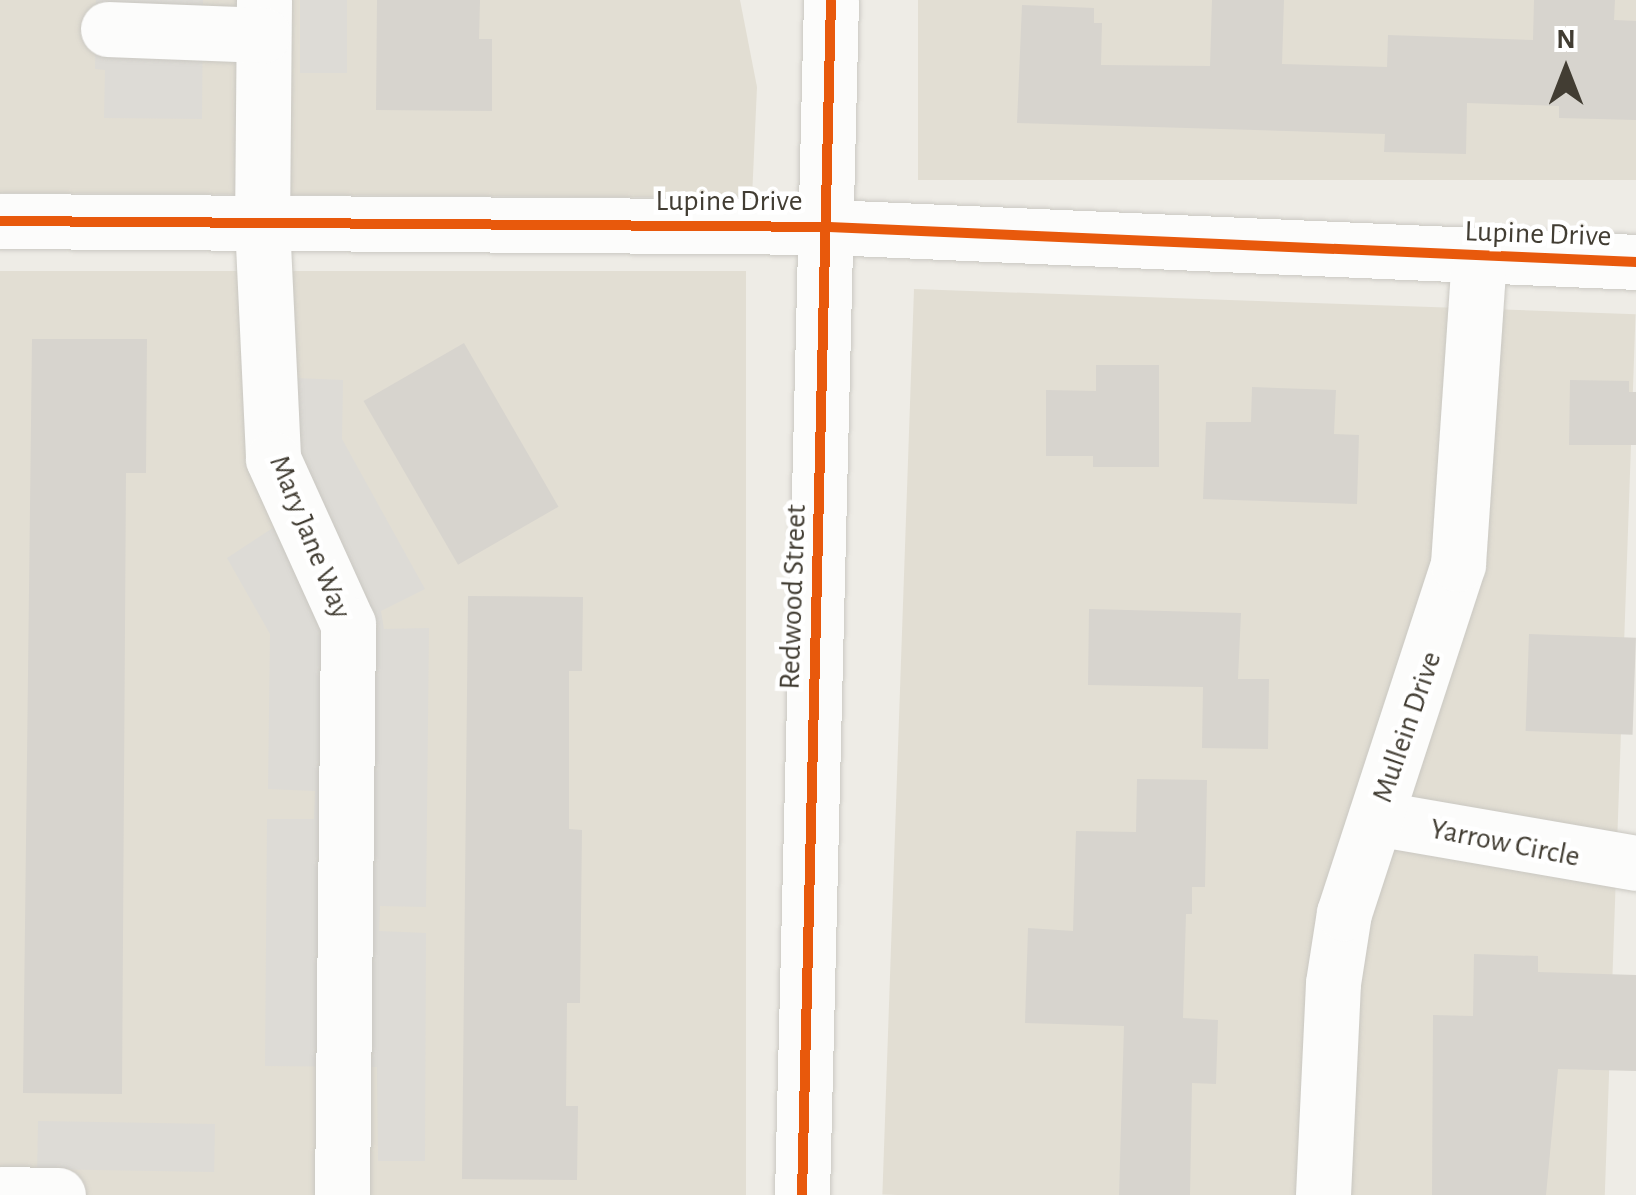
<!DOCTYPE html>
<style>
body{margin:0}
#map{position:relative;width:1636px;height:1195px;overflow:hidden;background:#eeece6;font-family:"Alegreya Sans",sans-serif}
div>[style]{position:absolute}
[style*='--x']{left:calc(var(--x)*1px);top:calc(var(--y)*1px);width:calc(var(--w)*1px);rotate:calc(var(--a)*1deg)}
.residential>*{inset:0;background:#e2ded3;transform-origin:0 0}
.parking>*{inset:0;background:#dddbd6;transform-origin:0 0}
.building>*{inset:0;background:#d7d4ce;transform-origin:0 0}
.roads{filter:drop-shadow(0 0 2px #cac8c2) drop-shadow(0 0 2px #cac8c2)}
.minor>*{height:55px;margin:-27.5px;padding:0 27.5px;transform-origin:27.5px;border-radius:27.5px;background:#fcfcfb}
.cycleway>*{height:10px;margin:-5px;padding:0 5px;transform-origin:5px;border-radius:5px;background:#e8590c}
span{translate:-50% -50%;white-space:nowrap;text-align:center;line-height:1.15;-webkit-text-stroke:9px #fff;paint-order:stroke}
.street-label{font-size:30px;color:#423d33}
.north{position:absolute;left:1516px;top:20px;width:100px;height:100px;-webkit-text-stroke:8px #fff;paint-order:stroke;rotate:0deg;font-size:28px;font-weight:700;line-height:40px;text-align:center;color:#423d33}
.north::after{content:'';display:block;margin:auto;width:35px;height:45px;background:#423d33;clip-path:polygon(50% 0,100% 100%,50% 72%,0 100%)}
</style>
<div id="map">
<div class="residential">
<div style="clip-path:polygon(0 0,740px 0,757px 87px,752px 198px,0 193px)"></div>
<div style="left:918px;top:0;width:718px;height:180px"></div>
<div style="left:0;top:271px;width:746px;height:924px"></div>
<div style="left:914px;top:289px;width:722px;height:906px;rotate:2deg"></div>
</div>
<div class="parking">
<div style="clip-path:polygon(96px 0,203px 0,202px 119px,104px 118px,105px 70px,95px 69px)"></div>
<div style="left:300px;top:0;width:47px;height:73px"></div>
<div style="clip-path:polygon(295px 378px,343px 380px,342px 439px,425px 589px,381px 611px,384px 629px,429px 628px,426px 907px,380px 906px,379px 931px,426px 933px,425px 1161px,378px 1161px,377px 1067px,265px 1066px,267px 819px,314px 819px,315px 791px,268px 789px,270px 634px,227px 558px,320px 497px,295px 452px)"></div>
<div style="left:38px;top:1121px;width:177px;height:48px;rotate:1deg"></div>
</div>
<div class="building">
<div style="clip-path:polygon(377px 0,480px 0,479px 39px,492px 39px,492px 111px,376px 110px)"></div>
<div style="clip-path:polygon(1212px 0,1284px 0,1282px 64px,1387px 67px,1388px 35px,1533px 40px,1534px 0,1615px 0,1614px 20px,1636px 21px,1636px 120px,1559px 118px,1559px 106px,1467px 103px,1466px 154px,1384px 152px,1385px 134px,1017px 123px,1022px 5px,1094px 8px,1094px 23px,1102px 23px,1101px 65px,1210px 66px)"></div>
<div style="clip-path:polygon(32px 339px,147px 339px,146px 473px,126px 473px,122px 1094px,23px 1093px)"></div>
<div style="left:464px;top:343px;width:189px;height:116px;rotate:60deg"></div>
<div style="clip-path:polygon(1096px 365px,1159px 365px,1159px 467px,1093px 467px,1093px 456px,1046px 456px,1046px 390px,1096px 391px)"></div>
<div style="clip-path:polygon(1570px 380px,1629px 381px,1629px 392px,1636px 392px,1636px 445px,1569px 445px)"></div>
<div style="clip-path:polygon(1252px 387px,1336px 390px,1334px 434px,1359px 435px,1357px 504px,1203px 499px,1206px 422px,1251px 422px)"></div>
<div style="clip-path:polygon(468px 596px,583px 597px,582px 671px,569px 671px,569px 829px,582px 830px,580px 1003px,567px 1003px,566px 1106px,578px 1106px,577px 1180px,462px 1179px)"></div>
<div style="clip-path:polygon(1089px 609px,1241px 613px,1238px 679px,1269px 679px,1268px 749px,1202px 748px,1203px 687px,1088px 685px)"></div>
<div style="left:1529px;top:634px;width:107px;height:97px;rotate:2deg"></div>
<div style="clip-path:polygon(1137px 779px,1207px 780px,1205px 887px,1192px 887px,1192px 914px,1186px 914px,1183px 1018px,1218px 1020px,1216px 1084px,1192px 1083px,1190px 1195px,1119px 1195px,1124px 1026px,1025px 1023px,1028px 928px,1073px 931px,1076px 831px,1136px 832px)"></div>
<div style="clip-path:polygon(1474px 954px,1538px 956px,1538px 972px,1636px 975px,1636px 1071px,1558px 1069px,1546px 1195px,1432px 1195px,1433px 1015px,1473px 1016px)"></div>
</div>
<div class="roads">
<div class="minor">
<div style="--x:264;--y:0;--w:223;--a:90.5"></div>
<div style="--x:262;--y:223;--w:236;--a:87.3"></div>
<div style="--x:273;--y:459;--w:181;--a:65.6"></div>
<div style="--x:348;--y:624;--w:571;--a:90.6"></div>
<div style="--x:108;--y:29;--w:155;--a:2.2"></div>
<div style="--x:0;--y:221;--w:829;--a:0.41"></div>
<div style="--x:829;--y:227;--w:808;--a:2.48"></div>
<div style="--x:1376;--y:818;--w:264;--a:9.8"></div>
<div style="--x:0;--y:1194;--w:58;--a:1"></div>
<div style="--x:802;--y:1195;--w:1195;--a:-88.61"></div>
<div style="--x:1323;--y:1195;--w:212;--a:-87.3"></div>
<div style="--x:1333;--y:983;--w:71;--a:-81.1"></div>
<div style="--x:1344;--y:913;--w:367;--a:-71.9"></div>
<div style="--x:1458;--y:564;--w:308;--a:-86.1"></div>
</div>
</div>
<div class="cycleway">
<div style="--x:0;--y:221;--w:829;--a:0.41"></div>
<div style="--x:829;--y:227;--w:808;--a:2.48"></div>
<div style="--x:802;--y:1195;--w:1195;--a:-88.61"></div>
</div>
<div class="street-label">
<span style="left:729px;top:201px">Lupine Drive</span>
<span style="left:1538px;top:234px;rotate:2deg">Lupine Drive</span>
<span style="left:310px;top:537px;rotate:68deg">Mary Jane Way</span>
<span style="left:793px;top:597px;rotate:-88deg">Redwood Street</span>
<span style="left:1407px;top:727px;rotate:-71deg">Mullein Drive</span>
<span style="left:1505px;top:843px;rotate:11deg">Yarrow Circle</span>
</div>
<div class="north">N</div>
</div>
